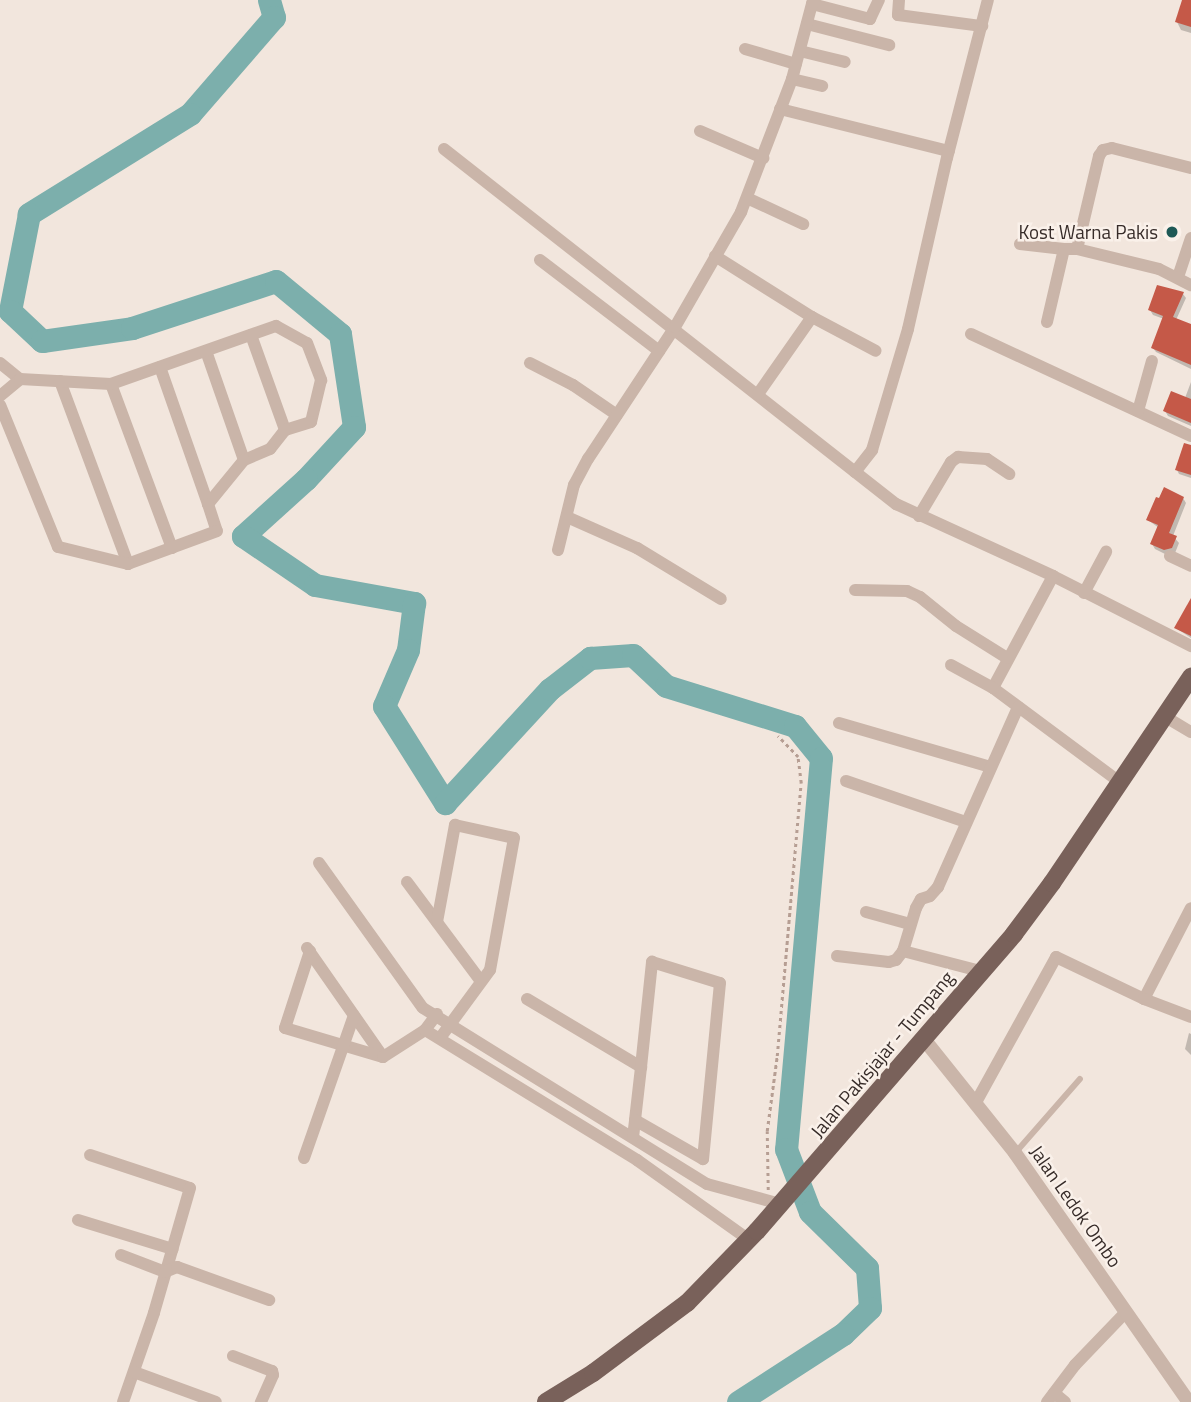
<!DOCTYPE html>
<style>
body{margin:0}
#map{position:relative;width:1191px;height:1402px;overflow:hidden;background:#f2e6dd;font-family:"Titillium Web",sans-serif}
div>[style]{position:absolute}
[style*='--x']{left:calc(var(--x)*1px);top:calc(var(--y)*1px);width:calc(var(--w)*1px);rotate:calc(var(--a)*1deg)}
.shadow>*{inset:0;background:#0003}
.river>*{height:23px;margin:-11.5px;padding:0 11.5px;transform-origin:11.5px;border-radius:11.5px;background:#7cafac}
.building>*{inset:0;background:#c55948}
.path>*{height:2.5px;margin-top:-1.25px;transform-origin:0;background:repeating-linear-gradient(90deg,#b69e93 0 3.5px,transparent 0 7px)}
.service>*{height:6px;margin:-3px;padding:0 3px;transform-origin:3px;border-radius:3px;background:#cab5a9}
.minor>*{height:12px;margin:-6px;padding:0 6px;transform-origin:6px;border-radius:6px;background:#cab5a9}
.tertiary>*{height:14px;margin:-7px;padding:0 7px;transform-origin:7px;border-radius:7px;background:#cab5a9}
.primary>*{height:18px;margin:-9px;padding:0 9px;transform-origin:9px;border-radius:9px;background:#79615a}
.dots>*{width:19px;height:19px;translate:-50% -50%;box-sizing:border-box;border:4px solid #faf1ea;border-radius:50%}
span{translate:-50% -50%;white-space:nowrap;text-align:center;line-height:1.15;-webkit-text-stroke:5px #faf1ea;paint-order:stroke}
.poi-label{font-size:19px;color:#372c29}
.right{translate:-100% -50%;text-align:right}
.street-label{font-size:19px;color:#372c29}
</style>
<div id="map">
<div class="shadow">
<div style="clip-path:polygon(1184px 0,1191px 0,1191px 33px,1181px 30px,1177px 22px)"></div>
<div style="clip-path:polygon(1183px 294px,1186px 298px,1176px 320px,1191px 326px,1191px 369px,1156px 352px,1153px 348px,1164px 319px,1153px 315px,1150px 310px)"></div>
<div style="clip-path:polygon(1191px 382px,1191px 426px,1168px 416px,1165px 411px,1185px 398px)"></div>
<div style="clip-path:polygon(1191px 447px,1191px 478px,1179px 474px,1177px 470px)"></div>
<div style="clip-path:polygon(1183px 498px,1186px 503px,1173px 536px,1179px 543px,1175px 553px,1167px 555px,1155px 549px,1152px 544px,1159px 528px,1148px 520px)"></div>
<div style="clip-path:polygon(1191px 607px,1191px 638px,1176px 628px)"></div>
<div style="clip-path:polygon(1189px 1033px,1191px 1034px,1191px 1055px,1185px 1049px)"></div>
</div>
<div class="river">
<div style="--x:269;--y:0;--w:18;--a:74"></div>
<div style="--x:274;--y:17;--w:128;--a:130.9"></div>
<div style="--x:190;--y:114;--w:190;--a:148.2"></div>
<div style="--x:29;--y:214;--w:99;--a:101.1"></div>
<div style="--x:10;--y:311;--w:44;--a:43.2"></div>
<div style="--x:42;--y:341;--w:91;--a:-8.2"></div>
<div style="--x:132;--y:328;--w:151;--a:-18.1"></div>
<div style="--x:276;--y:281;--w:83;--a:39.6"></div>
<div style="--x:340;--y:334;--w:94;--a:81.4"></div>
<div style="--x:354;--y:427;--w:71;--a:132.7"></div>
<div style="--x:306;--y:479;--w:85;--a:137.9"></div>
<div style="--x:243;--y:536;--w:87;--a:34.2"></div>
<div style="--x:315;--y:585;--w:101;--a:10.3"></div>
<div style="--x:414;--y:603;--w:47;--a:97.3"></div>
<div style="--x:408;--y:650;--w:61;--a:113.2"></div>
<div style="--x:384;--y:706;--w:115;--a:57.8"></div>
<div style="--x:445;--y:803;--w:155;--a:-47.4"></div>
<div style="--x:550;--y:689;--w:51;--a:-37.8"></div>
<div style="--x:590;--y:658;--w:43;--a:-4"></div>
<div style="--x:633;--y:655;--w:45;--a:43.2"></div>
<div style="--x:666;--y:686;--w:135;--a:17.2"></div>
<div style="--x:795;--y:726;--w:41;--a:50.9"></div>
<div style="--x:821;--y:758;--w:393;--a:95.1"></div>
<div style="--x:786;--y:1149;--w:67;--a:69.1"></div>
<div style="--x:810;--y:1212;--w:80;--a:44.5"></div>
<div style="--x:867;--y:1268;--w:40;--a:85.7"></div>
<div style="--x:870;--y:1308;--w:37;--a:136"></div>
<div style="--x:843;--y:1334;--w:125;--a:147.1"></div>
</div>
<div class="building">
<div style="clip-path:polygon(1182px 0,1191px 0,1191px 27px,1175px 22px)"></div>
<div style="clip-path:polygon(1157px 285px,1184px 292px,1173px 317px,1191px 324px,1191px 365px,1151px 348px,1163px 316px,1148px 310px)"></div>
<div style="clip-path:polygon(1171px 391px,1191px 399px,1191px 423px,1163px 411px)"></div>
<div style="clip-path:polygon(1184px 443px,1191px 445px,1191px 475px,1175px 470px)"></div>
<div style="clip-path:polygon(1164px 487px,1184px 497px,1169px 533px,1177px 536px,1172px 548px,1164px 550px,1150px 544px,1158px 525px,1146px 520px,1156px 497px,1159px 498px)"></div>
<div style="clip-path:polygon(1191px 598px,1191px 636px,1174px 628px)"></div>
</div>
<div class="path">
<div style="--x:768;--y:1190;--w:59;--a:-91"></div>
<div style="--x:767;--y:1131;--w:76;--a:-82.4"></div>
<div style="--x:777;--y:1056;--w:274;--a:-85"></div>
<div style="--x:801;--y:783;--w:26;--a:-97"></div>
<div style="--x:798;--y:757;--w:29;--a:-134"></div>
</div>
<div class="service">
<div style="--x:1016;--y:1152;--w:97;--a:-48.8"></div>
</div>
<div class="minor">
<div style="--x:899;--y:0;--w:15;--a:94"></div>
<div style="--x:898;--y:15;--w:85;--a:7.5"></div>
<div style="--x:812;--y:4;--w:60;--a:14.5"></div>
<div style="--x:870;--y:19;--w:21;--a:-65"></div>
<div style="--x:807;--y:24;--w:85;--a:14.4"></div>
<div style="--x:745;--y:49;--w:53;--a:16.4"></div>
<div style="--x:800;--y:51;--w:46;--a:13.7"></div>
<div style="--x:792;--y:79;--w:31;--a:13"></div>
<div style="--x:780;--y:109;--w:174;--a:14"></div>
<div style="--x:700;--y:131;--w:69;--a:23.2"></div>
<div style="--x:444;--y:149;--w:575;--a:38.15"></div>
<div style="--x:896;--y:504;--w:173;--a:24.6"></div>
<div style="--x:1053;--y:576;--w:155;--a:26.9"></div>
<div style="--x:747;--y:198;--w:62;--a:24.9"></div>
<div style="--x:1020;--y:244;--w:44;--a:6.5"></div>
<div style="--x:1077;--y:249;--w:96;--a:-76.7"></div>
<div style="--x:1099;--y:156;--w:7;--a:-56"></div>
<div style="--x:1103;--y:150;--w:9;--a:-13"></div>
<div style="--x:1112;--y:148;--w:81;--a:14.2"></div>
<div style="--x:715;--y:256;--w:115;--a:32.2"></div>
<div style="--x:812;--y:317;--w:72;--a:28"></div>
<div style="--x:540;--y:260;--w:150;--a:37.4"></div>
<div style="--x:1178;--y:277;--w:41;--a:-71.6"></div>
<div style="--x:1047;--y:322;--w:75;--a:-76.9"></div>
<div style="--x:1064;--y:249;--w:13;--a:0"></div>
<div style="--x:1077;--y:249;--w:84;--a:13.7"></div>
<div style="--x:1159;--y:269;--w:36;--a:27"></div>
<div style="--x:971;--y:334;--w:242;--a:24.9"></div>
<div style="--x:251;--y:335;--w:101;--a:70.3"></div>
<div style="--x:206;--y:351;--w:115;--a:70.8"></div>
<div style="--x:0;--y:363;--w:26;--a:39"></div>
<div style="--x:530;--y:363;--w:48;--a:27.1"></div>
<div style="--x:573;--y:385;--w:53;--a:34.3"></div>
<div style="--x:160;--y:367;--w:145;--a:70.7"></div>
<div style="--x:60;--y:381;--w:195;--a:69.6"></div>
<div style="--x:111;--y:384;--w:175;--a:69.6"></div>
<div style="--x:758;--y:394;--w:94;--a:-55"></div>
<div style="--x:0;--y:396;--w:26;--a:-40"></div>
<div style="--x:20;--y:379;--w:91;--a:3.1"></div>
<div style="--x:111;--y:384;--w:175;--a:-19.4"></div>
<div style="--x:276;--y:326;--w:35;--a:29"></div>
<div style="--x:307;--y:343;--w:40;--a:69"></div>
<div style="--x:321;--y:380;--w:43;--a:103.4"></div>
<div style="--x:311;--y:422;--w:27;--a:163"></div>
<div style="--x:285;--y:430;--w:24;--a:128"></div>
<div style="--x:270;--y:449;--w:28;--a:157"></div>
<div style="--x:244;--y:460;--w:57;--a:129.3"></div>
<div style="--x:208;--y:504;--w:28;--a:72"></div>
<div style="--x:217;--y:531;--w:95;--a:159.7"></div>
<div style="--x:128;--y:564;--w:72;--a:-166.3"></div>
<div style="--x:58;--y:547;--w:153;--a:-112.2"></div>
<div style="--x:1138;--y:411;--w:52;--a:-74.4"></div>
<div style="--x:855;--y:472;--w:28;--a:-52"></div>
<div style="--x:872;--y:450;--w:126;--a:-73.4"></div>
<div style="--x:908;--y:329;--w:175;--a:-77.2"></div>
<div style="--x:947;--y:158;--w:163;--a:-75.5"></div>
<div style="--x:919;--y:516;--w:63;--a:-59.3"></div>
<div style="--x:951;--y:462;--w:9;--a:-36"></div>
<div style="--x:958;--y:457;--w:29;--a:4"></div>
<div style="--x:987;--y:459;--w:27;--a:34"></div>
<div style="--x:567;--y:517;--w:77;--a:23.9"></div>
<div style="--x:637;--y:548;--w:98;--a:31.3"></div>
<div style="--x:558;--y:550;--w:67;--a:-76.2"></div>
<div style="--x:574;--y:485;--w:30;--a:-62"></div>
<div style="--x:588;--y:459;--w:158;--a:-56.6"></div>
<div style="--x:675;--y:327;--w:133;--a:-60.1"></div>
<div style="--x:741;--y:212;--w:142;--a:-69"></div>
<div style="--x:792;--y:79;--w:82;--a:-75.1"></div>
<div style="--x:1170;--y:556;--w:23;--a:25"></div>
<div style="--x:1053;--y:576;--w:127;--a:118.2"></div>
<div style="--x:993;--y:688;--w:159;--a:36.6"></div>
<div style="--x:855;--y:590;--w:52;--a:1.1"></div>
<div style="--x:907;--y:591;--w:14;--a:25"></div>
<div style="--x:920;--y:597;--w:46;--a:38.9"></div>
<div style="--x:956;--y:626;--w:60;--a:32.1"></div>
<div style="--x:1084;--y:593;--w:47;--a:-61.8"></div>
<div style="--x:951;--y:665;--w:48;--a:28.7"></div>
<div style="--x:1164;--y:716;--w:31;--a:31"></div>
<div style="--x:839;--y:723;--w:157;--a:16.2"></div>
<div style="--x:846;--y:781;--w:127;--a:18.9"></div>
<div style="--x:319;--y:863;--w:178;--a:54.4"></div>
<div style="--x:423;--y:1008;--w:334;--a:31.8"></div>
<div style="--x:707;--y:1184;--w:76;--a:15.3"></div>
<div style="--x:407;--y:882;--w:122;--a:53.3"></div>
<div style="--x:866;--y:912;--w:46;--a:15.3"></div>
<div style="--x:437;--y:922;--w:99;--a:-79.5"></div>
<div style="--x:455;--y:825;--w:60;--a:12.4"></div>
<div style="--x:514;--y:838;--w:134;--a:100.3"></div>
<div style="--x:490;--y:970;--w:84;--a:126.3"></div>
<div style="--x:307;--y:948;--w:133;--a:55.1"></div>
<div style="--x:310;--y:951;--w:81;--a:108"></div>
<div style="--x:285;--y:1028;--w:102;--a:16.5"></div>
<div style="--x:383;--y:1057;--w:50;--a:-32.7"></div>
<div style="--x:425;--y:1030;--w:20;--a:-53"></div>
<div style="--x:903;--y:951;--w:45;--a:-73.2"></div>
<div style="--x:916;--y:908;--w:10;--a:-61"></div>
<div style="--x:921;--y:899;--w:9;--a:-18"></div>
<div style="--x:930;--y:896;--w:12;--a:-48"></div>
<div style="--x:938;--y:887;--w:197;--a:-66"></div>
<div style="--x:837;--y:956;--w:52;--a:6.6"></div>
<div style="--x:889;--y:962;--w:7;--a:-16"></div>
<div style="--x:896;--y:960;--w:11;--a:-52"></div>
<div style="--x:903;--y:951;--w:80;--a:14.6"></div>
<div style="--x:527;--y:999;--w:133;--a:30.8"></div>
<div style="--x:1144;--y:999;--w:102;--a:-62.7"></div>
<div style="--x:425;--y:1030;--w:249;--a:31.5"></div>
<div style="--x:637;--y:1160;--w:138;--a:35.5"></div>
<div style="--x:975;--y:1104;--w:168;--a:-61.1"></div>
<div style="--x:1056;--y:957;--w:98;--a:25.5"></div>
<div style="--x:1144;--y:999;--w:50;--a:21"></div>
<div style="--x:633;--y:1137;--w:17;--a:-83"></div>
<div style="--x:635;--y:1120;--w:53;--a:-83.5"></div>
<div style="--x:641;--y:1067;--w:106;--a:-84"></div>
<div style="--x:652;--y:962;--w:71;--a:17.2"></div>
<div style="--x:720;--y:983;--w:177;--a:95.5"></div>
<div style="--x:703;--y:1159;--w:78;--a:-150.2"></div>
<div style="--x:90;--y:1155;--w:105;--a:18.3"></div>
<div style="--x:190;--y:1188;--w:130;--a:106.1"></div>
<div style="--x:154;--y:1313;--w:94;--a:109.2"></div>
<div style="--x:304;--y:1158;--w:151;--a:-70.7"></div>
<div style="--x:78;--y:1220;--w:99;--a:17"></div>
<div style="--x:121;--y:1255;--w:47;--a:21.1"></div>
<div style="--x:165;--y:1272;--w:13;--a:-23"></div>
<div style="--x:177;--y:1267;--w:98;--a:19.7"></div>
<div style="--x:233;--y:1356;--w:42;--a:21"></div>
<div style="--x:272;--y:1371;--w:4;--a:76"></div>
<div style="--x:273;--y:1375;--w:30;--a:114"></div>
<div style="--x:134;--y:1372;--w:87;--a:20.1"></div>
<div style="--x:1054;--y:1393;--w:14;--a:39"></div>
<div style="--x:1047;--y:1402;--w:46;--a:-52.9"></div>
<div style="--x:1075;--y:1365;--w:74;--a:-46.1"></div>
</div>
<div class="tertiary">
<div style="--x:923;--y:1038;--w:147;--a:51.3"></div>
<div style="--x:1015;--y:1153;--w:304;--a:55.1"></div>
</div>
<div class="primary">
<div style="--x:546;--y:1402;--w:55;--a:-31.7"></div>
<div style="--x:593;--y:1373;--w:117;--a:-36.7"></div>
<div style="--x:687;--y:1303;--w:100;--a:-45.8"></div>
<div style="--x:757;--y:1231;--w:393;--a:-49.1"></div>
<div style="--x:1014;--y:934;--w:64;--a:-53.3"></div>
<div style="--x:1052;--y:883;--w:249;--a:-56"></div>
</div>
<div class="dots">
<div style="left:1172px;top:232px;background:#1e5956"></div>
</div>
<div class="poi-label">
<span class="right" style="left:1158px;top:232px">Kost Warna Pakis</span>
</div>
<div class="street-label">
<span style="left:882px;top:1054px;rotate:-50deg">Jalan Pakisjajar - Tumpang</span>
<span style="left:1076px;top:1206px;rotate:55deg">Jalan Ledok Ombo</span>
</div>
</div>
